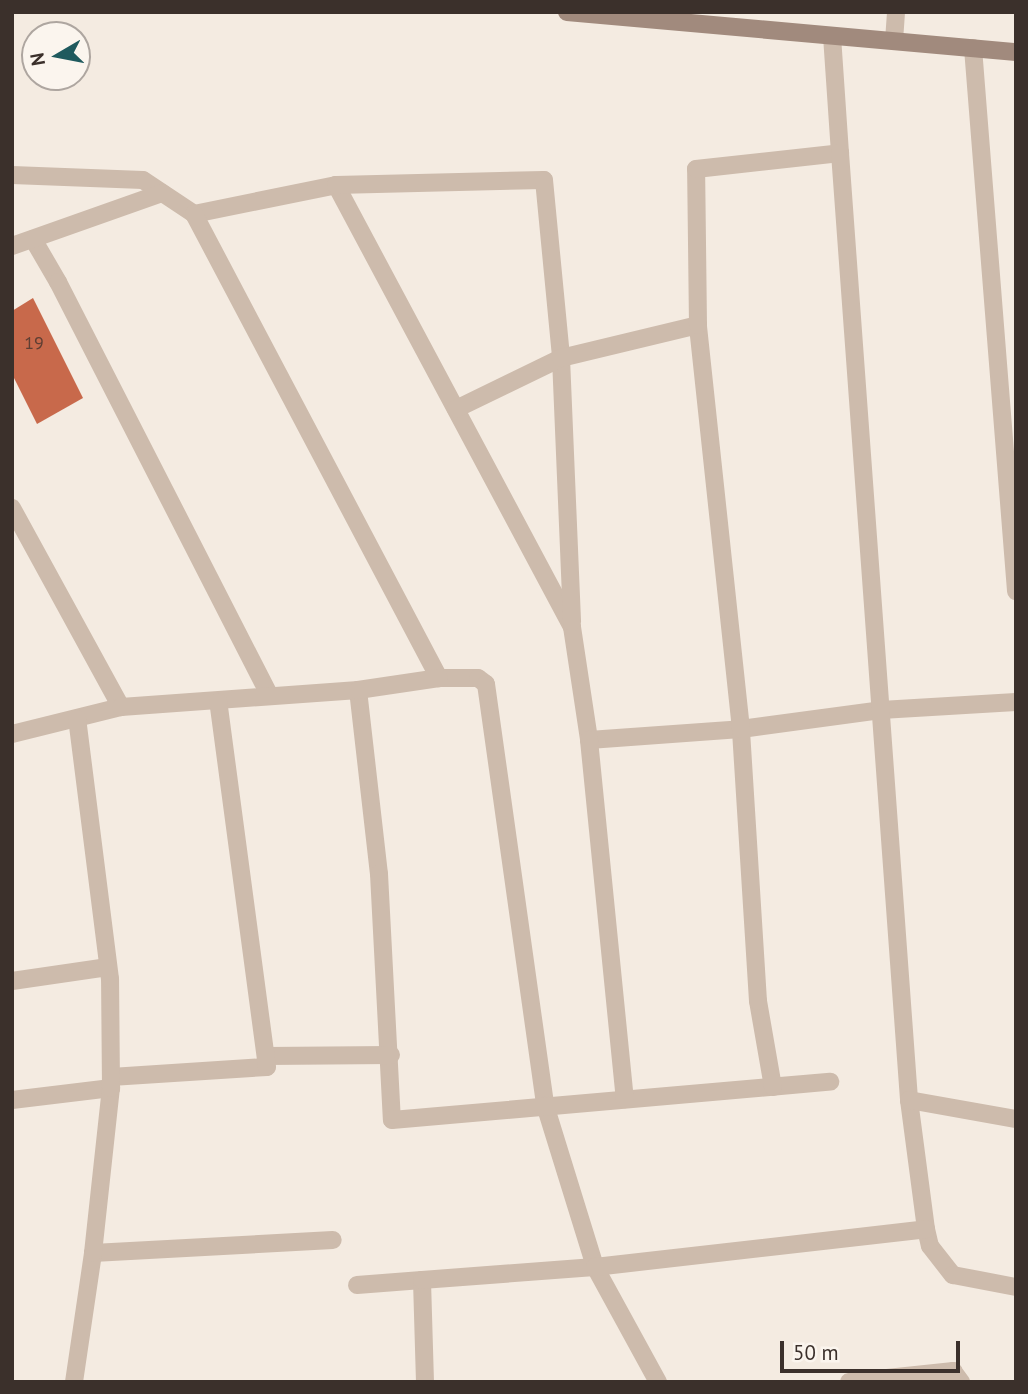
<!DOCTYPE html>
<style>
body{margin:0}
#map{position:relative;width:1028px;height:1394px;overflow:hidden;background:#f4ebe1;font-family:"PT Sans",sans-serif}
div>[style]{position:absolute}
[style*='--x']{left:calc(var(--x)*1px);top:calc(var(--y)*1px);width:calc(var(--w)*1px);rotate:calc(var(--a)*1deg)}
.building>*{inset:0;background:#c8694b}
.street>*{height:18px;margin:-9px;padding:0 9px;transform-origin:9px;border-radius:9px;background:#cdbbac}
.secondary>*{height:18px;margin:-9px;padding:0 9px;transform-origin:9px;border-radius:9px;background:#a18a7d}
span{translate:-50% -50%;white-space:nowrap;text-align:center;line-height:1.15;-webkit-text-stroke:5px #fbf5ee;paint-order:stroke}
.number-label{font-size:18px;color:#5e3e33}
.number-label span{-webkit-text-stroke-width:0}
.frame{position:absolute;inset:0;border:14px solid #3b302b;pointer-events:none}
.north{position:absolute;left:21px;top:21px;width:70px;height:70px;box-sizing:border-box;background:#fbf5ee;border:2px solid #aea6a0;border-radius:50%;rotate:260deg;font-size:19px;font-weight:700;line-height:28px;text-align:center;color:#3b302b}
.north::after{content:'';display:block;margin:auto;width:24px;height:32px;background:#1f5a5e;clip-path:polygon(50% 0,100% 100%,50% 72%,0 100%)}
.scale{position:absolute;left:780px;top:1341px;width:180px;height:32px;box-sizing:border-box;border:4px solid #3b302b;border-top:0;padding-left:9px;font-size:21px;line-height:24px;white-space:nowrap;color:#3b302b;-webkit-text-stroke:5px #fbf5ee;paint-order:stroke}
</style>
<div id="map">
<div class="building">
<div style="clip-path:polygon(33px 298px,83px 398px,37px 424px,12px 374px,12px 311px)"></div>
</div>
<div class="street">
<div style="--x:832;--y:36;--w:117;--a:86.1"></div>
<div style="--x:894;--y:41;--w:29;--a:-86"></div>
<div style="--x:973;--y:48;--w:545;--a:85.47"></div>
<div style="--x:12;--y:175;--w:131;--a:2.2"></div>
<div style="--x:143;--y:180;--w:61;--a:33.7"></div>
<div style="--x:194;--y:214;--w:145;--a:-11.5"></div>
<div style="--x:336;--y:185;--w:501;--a:61.9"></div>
<div style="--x:572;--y:627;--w:114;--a:81.4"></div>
<div style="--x:589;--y:740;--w:152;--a:-4.1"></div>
<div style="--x:741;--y:729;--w:141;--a:-7.7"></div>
<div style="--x:881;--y:710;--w:135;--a:-3.4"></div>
<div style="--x:336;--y:185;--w:208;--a:-1.4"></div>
<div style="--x:544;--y:180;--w:179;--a:84.5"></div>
<div style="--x:561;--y:358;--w:264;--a:87.6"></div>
<div style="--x:194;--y:214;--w:525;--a:62.17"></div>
<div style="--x:439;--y:678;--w:39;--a:0"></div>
<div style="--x:478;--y:678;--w:10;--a:37"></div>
<div style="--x:486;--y:684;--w:425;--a:82"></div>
<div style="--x:545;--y:1105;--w:170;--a:72.8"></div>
<div style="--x:595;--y:1267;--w:131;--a:61.3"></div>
<div style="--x:33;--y:239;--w:50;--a:59.8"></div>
<div style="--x:58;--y:282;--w:463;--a:62.9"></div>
<div style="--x:12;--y:246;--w:159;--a:-19.5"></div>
<div style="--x:456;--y:409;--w:117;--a:-25.9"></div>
<div style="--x:561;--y:358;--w:141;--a:-13.5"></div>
<div style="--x:12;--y:508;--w:227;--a:61.3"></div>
<div style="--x:358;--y:690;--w:185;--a:83.5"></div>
<div style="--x:379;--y:874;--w:246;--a:87"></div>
<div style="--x:392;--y:1120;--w:440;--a:-5"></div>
<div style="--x:12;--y:734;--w:112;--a:-13.9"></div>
<div style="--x:121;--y:707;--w:238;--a:-4.1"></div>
<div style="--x:358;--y:690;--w:82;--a:-8.4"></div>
<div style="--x:589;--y:740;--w:361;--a:84.3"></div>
<div style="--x:12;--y:981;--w:97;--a:-8.3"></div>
<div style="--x:266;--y:1056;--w:125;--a:-0.5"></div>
<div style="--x:111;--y:1077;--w:156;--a:-3.7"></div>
<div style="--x:267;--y:1067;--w:368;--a:-97.6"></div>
<div style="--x:773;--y:1087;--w:87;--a:-99.9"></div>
<div style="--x:758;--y:1001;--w:273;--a:-93.6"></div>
<div style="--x:741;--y:729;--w:406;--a:-96.1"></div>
<div style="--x:698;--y:325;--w:156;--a:-90.7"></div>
<div style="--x:696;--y:169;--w:145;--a:-6.3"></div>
<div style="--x:840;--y:153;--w:950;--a:85.83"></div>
<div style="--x:909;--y:1100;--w:130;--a:82.5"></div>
<div style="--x:926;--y:1229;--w:17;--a:77"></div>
<div style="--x:930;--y:1246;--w:37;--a:52"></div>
<div style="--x:953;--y:1275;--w:64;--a:10.8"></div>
<div style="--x:12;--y:1100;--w:100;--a:-6.9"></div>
<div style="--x:909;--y:1100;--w:109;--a:10.1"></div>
<div style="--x:93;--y:1253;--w:240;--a:-3.1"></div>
<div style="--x:357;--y:1285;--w:65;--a:-4.4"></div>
<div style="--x:74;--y:1382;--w:130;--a:-81.6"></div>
<div style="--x:93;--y:1253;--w:166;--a:-83.8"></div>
<div style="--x:111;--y:1088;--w:109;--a:-90.5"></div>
<div style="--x:110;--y:979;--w:262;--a:-97.2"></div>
<div style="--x:425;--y:1382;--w:102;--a:-91.7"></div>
<div style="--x:422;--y:1280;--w:173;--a:-4.3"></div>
<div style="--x:595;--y:1267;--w:333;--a:-6.5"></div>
<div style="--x:849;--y:1382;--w:105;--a:-6"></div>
<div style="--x:953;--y:1371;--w:14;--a:54"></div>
</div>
<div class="secondary">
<div style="--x:567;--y:12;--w:451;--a:5.1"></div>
</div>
<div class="number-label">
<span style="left:34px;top:343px">19</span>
</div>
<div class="frame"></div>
<div class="north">N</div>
<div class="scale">50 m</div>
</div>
